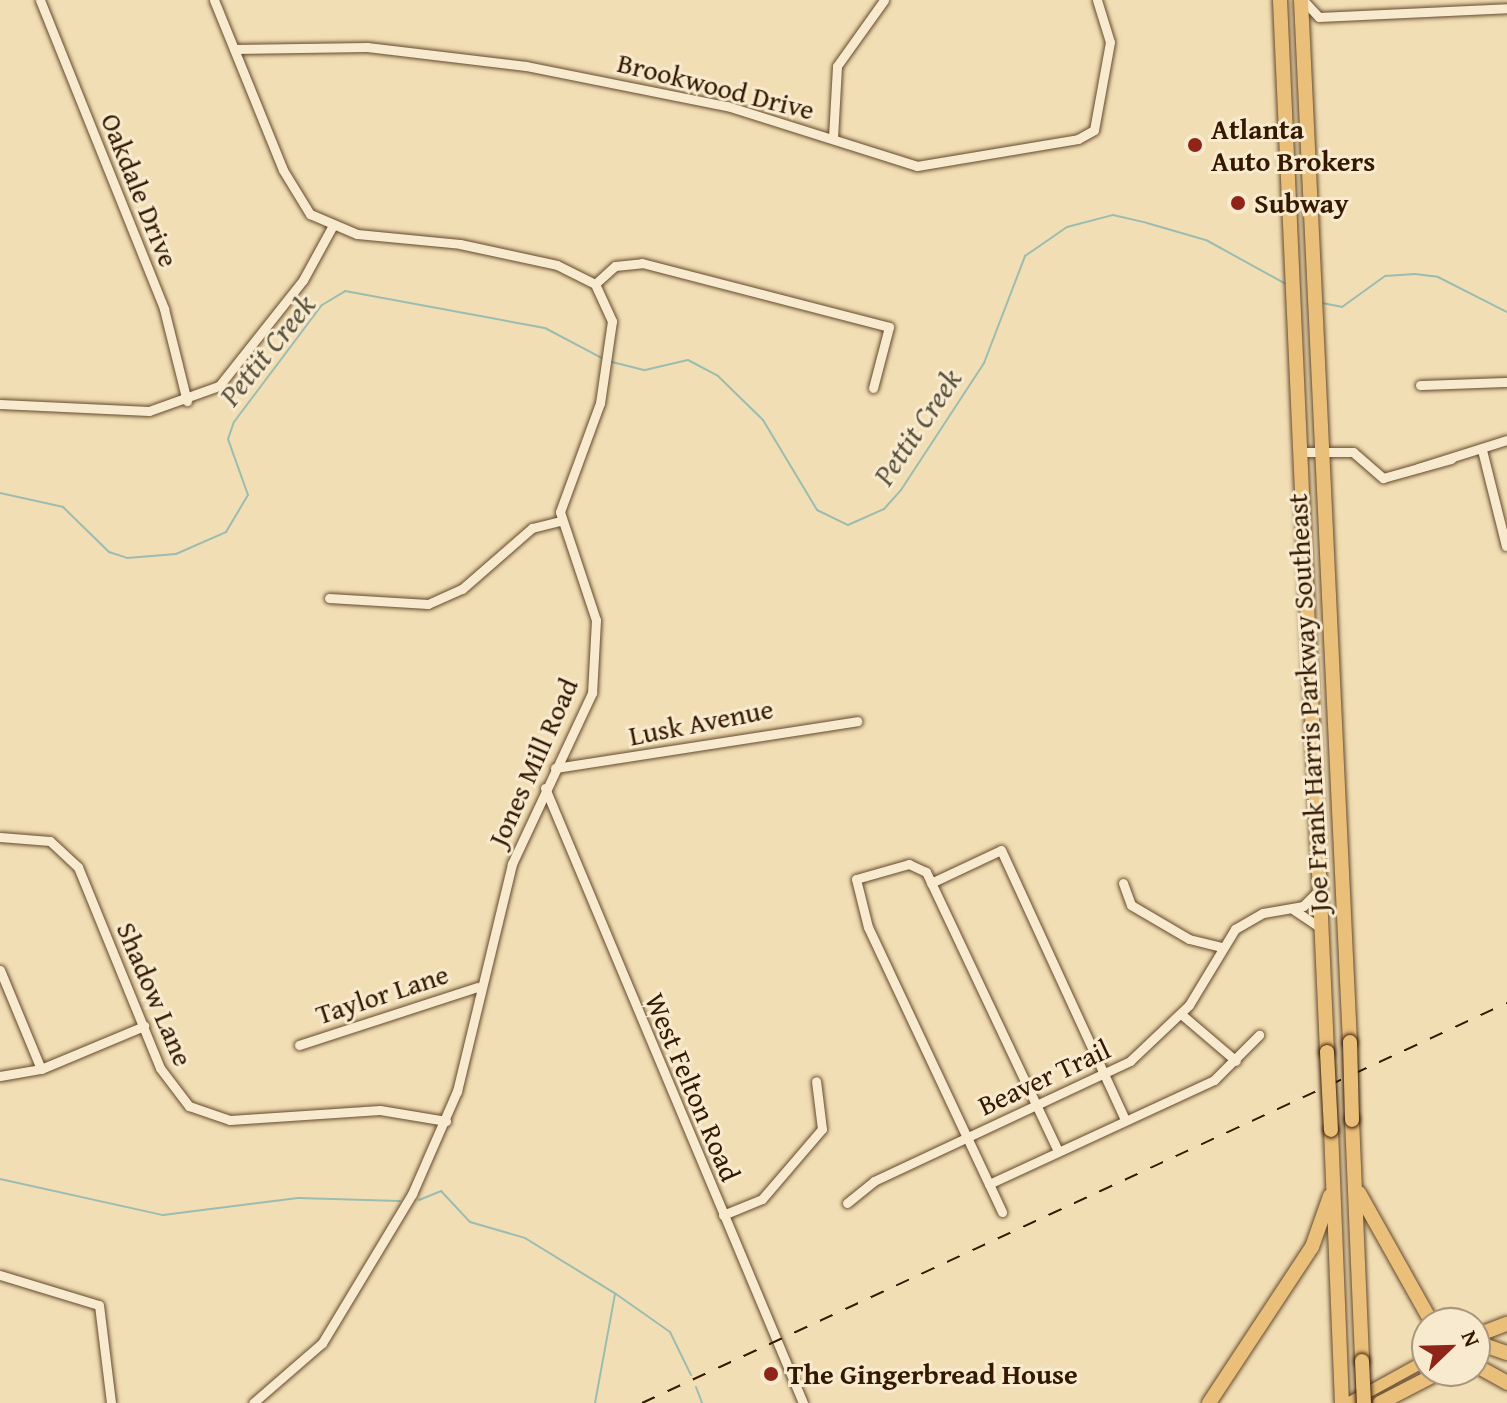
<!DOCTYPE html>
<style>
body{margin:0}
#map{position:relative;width:1507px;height:1403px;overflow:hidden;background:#f2deb4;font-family:"Gentium Book Plus",serif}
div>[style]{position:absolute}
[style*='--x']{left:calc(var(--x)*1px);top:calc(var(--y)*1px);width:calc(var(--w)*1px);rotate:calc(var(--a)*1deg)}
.stream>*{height:2px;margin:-1px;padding:0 1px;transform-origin:1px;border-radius:1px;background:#9bbcb1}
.roads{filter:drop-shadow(0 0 2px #644a2d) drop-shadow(0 0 2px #644a2d)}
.minor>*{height:9px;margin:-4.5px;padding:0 4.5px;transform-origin:4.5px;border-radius:4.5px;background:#f7eace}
.major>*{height:11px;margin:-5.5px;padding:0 5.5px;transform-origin:5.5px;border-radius:5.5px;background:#e9bf7a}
.highway>*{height:14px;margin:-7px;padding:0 7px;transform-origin:7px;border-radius:7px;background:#e9bf7a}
.rail>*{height:2px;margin-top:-1px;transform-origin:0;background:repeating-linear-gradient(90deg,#341800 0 14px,transparent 0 28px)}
.bridges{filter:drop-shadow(0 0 2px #341800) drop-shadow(0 0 2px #341800)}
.highway-bridge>*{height:14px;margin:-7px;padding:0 7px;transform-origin:7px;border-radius:7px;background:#e9bf7a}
.dots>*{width:22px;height:22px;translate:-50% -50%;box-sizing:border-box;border:4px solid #f7eace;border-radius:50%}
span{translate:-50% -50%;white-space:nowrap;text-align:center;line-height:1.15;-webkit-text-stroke:6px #f7eace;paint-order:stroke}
.street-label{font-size:28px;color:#341800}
.poi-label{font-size:28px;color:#341800;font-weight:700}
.left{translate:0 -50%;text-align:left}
.water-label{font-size:30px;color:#58513e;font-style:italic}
.north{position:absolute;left:1411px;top:1307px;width:80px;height:80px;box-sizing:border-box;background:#f7eace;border:2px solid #a9967c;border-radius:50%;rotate:67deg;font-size:22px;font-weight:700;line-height:32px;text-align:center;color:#341800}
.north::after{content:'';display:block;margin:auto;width:28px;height:36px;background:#8f2418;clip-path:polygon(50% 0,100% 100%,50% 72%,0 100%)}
</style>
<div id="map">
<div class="stream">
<div style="--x:1322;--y:303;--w:20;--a:11"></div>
<div style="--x:1342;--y:307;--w:53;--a:-35.8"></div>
<div style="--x:1385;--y:276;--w:30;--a:-4"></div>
<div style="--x:1415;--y:274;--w:23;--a:7"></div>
<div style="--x:1438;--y:277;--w:77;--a:26.9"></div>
<div style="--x:608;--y:361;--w:38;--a:14"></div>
<div style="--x:645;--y:370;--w:44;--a:-13.1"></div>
<div style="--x:688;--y:360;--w:34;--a:28"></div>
<div style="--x:718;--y:376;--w:63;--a:44.4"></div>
<div style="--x:763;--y:420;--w:105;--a:59"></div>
<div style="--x:817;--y:510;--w:34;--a:26"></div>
<div style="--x:848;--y:525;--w:39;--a:-24"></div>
<div style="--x:884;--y:509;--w:25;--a:-48"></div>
<div style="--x:901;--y:490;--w:152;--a:-56.8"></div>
<div style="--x:984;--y:363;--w:115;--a:-69"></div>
<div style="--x:1025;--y:256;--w:51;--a:-34.6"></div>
<div style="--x:1067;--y:227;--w:48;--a:-14.6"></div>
<div style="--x:1113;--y:215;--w:35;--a:13"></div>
<div style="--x:1147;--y:223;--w:61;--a:16.1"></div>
<div style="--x:1206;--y:240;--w:94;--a:28.8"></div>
<div style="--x:0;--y:493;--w:65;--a:12.5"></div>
<div style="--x:63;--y:507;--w:64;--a:44.4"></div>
<div style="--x:109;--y:552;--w:19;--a:18"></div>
<div style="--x:127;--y:558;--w:49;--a:-4.7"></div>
<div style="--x:176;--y:554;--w:55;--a:-23.7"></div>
<div style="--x:226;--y:532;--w:43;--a:-59.3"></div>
<div style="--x:248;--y:495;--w:59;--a:-109.7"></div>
<div style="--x:228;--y:439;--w:18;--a:-71"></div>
<div style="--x:234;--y:422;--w:146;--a:-53.1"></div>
<div style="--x:322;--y:305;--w:27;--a:-31"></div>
<div style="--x:345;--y:291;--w:203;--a:10.5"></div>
<div style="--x:545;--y:328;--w:64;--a:27.8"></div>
<div style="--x:0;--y:1179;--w:167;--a:12.5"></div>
<div style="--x:163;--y:1215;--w:136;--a:-7.2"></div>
<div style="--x:298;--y:1198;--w:102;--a:1.7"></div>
<div style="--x:419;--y:1200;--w:24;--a:-22"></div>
<div style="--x:441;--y:1191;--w:42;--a:46.9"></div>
<div style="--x:470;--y:1222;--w:57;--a:16.2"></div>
<div style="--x:525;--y:1238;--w:107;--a:31.6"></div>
<div style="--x:616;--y:1294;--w:66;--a:35.1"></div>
<div style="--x:670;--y:1332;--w:48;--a:64"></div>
<div style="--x:696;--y:1387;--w:17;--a:69"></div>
<div style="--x:595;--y:1403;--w:111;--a:-79.6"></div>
</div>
<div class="roads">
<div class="minor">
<div style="--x:40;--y:0;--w:333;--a:68.1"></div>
<div style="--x:164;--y:309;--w:95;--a:76"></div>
<div style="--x:214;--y:0;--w:183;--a:67.9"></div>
<div style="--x:283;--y:170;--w:52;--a:58.5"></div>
<div style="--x:310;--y:214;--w:51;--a:23.1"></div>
<div style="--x:357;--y:234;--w:103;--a:5.5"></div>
<div style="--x:460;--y:244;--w:99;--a:12.2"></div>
<div style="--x:557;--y:265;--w:42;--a:26.6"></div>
<div style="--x:595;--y:284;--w:41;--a:65.3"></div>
<div style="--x:612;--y:321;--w:83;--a:98.3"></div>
<div style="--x:600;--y:403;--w:116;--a:110.2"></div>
<div style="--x:560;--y:512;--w:114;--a:71.6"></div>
<div style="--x:596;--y:620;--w:73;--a:93.1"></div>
<div style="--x:592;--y:693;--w:189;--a:115.1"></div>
<div style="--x:512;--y:864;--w:234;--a:103.6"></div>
<div style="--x:457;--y:1091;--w:112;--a:113.6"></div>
<div style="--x:412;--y:1194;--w:174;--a:121.1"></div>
<div style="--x:322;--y:1343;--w:91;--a:139"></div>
<div style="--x:1303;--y:0;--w:23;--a:47"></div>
<div style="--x:1319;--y:17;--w:188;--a:-2.7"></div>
<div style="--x:234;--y:49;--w:133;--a:-0.9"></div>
<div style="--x:367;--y:47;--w:160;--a:6.8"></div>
<div style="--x:526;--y:66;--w:205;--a:11.3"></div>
<div style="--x:727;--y:106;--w:199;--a:17.5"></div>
<div style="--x:917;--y:166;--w:163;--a:-9.5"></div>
<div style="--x:1078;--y:139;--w:18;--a:-29"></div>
<div style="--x:1094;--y:130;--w:89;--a:-79.7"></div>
<div style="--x:1110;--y:42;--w:44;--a:-107.2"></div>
<div style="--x:833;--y:138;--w:72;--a:-86.8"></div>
<div style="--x:837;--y:66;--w:81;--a:-54.5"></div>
<div style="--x:595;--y:284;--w:27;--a:-42"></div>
<div style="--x:615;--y:266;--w:27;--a:-6"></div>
<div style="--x:642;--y:263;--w:255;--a:14.5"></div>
<div style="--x:889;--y:327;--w:63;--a:104.7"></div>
<div style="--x:1420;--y:385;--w:87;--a:-2"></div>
<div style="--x:0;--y:404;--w:149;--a:2.7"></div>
<div style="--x:149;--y:411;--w:74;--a:-19.7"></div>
<div style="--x:219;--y:386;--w:135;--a:-51.6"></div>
<div style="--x:303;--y:280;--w:60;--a:-61.3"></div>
<div style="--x:1482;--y:450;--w:99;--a:76"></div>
<div style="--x:1300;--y:452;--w:53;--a:0"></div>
<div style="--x:1353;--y:452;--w:40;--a:41"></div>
<div style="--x:1383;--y:478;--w:71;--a:-15.6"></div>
<div style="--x:1418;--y:468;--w:93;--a:-17.5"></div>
<div style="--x:329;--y:598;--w:99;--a:3.5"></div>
<div style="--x:428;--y:604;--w:37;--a:-24"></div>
<div style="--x:462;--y:589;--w:93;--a:-41.1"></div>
<div style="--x:532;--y:528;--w:30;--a:-14"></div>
<div style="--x:555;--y:768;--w:306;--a:-8.8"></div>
<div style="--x:545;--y:788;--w:667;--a:67.24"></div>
<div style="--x:0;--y:837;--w:50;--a:4.6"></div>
<div style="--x:50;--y:841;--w:38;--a:43"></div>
<div style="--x:78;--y:867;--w:217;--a:67.8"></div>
<div style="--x:160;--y:1068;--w:48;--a:52.7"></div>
<div style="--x:189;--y:1106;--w:43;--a:18.9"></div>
<div style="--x:230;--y:1120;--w:150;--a:-3.8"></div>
<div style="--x:380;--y:1110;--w:67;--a:9.5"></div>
<div style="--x:931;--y:883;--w:77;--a:-25.2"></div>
<div style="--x:1001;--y:850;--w:297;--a:65.3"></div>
<div style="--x:1123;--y:883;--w:23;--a:70"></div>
<div style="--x:1131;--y:905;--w:67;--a:30.4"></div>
<div style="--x:1189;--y:939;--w:34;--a:14"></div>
<div style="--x:1294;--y:910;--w:32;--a:34"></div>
<div style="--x:0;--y:970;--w:107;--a:67.5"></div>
<div style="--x:1181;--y:1014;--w:72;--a:40.5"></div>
<div style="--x:299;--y:1045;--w:188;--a:-18"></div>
<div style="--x:0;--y:1076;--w:42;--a:-9.7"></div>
<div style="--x:41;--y:1069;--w:112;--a:-22.7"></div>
<div style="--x:1058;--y:1151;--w:309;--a:-115.3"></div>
<div style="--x:926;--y:872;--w:19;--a:-155"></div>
<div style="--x:909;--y:864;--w:55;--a:164.2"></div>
<div style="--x:856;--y:879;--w:49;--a:76"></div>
<div style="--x:868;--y:927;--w:284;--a:64.8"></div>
<div style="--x:989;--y:1184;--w:248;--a:-24.8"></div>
<div style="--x:1214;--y:1080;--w:64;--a:-45"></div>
<div style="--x:989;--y:1184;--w:31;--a:65"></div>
<div style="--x:847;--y:1203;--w:35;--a:-39"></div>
<div style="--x:874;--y:1181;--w:283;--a:-25.1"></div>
<div style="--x:1130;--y:1061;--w:81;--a:-43.5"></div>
<div style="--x:1189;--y:1005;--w:89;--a:-58.8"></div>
<div style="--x:1235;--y:929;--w:32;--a:-30"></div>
<div style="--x:1263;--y:913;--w:41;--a:-9.9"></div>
<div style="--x:1303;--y:906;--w:23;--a:-45"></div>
<div style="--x:723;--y:1215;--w:42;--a:-22.3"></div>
<div style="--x:762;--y:1199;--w:92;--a:-49.4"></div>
<div style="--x:822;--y:1129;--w:48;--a:-97.1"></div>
<div style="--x:0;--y:1275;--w:103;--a:16.9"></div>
<div style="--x:99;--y:1305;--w:99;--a:83"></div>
</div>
<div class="major">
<div style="--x:1347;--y:1403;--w:91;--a:-28.8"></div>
</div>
<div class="highway">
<div style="--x:1280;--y:0;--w:1053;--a:87.44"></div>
<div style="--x:1301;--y:0;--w:1043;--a:87.31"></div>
<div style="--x:1352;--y:1120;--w:241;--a:87.6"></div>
<div style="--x:1331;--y:1130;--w:273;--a:87.7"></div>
<div style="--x:1359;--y:1193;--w:149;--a:60.7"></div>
<div style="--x:1475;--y:1336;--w:34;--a:-21"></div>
<div style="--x:1475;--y:1342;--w:34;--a:19"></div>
<div style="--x:1475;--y:1365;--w:37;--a:29"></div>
<div style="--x:1209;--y:1403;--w:187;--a:-56.6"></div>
<div style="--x:1312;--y:1247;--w:54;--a:-70.6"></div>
<div style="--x:1380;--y:1403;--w:70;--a:-27.3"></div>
</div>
</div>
<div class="rail">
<div style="--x:642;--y:1403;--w:953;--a:-24.82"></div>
</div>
<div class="bridges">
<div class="highway-bridge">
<div style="--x:1350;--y:1042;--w:78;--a:88.5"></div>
<div style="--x:1327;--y:1052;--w:78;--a:87.1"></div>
<div style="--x:1362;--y:1361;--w:42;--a:87.3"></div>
</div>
</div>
<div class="dots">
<div style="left:1195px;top:145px;background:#8f2418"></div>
<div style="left:1238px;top:203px;background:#8f2418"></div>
<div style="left:771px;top:1374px;background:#8f2418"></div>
</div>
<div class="street-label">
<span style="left:716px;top:86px;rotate:14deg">Brookwood Drive</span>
<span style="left:140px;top:190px;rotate:68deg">Oakdale Drive</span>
<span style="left:1308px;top:703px;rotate:-93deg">Joe Frank Harris Parkway Southeast</span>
<span style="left:701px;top:722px;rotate:-11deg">Lusk Avenue</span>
<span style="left:533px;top:762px;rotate:-66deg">Jones Mill Road</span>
<span style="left:155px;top:994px;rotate:67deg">Shadow Lane</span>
<span style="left:382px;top:994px;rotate:-18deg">Taylor Lane</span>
<span style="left:1044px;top:1077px;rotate:-25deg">Beaver Trail</span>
<span style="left:693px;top:1087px;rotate:67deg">West Felton Road</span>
</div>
<div class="poi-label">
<span class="left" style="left:1211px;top:145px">Atlanta<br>Auto Brokers</span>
<span class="left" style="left:1254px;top:203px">Subway</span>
<span class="left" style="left:787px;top:1374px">The Gingerbread House</span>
</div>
<div class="water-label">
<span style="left:267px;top:350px;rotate:-51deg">Pettit Creek</span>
<span style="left:917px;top:427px;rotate:-56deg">Pettit Creek</span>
</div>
<div class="north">N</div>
</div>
